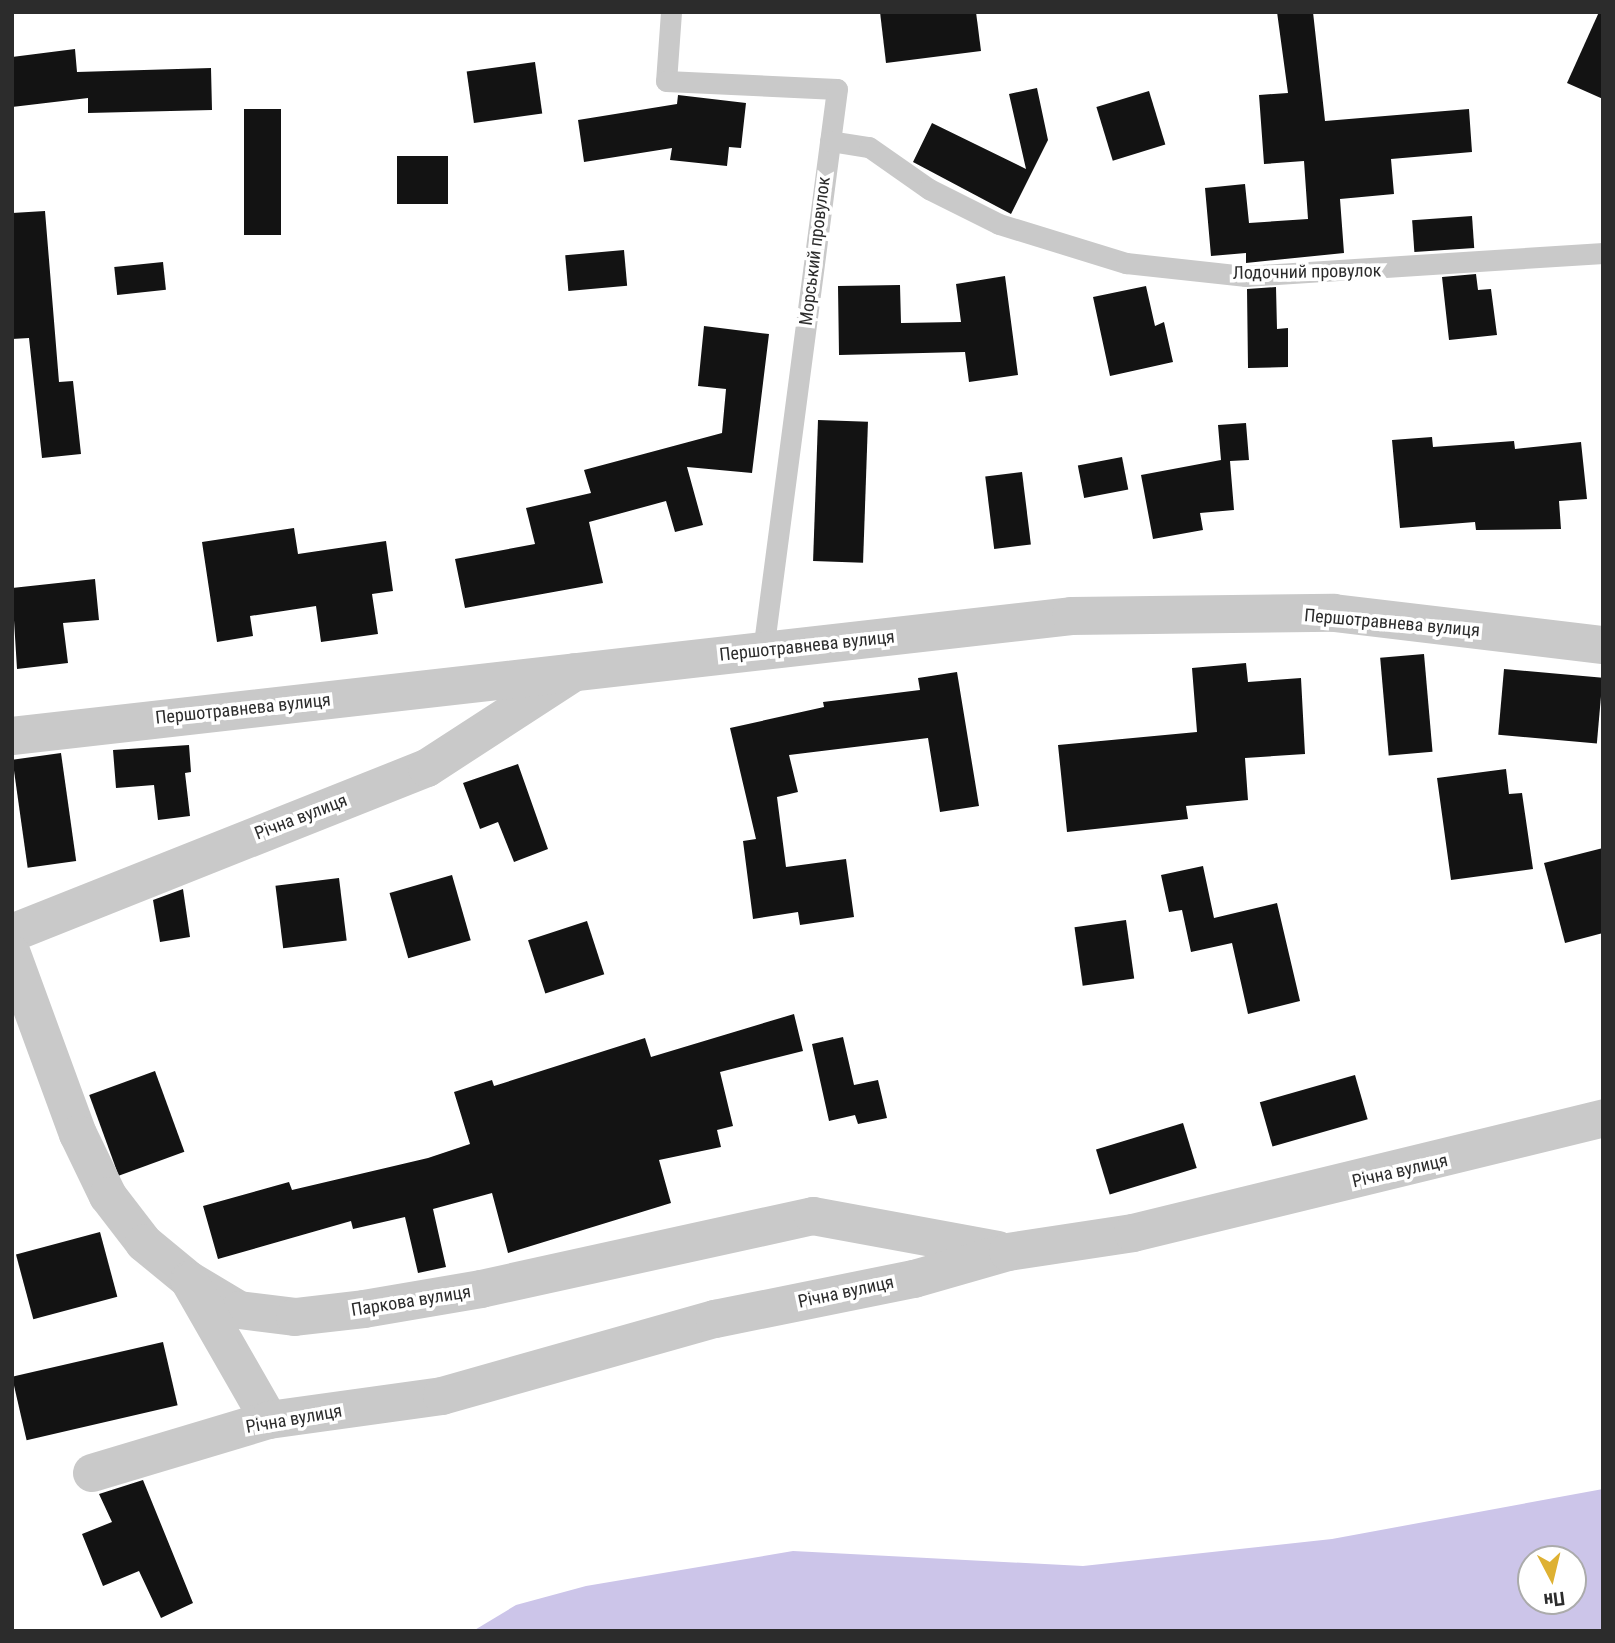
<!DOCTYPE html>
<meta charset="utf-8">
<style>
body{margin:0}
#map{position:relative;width:1615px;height:1643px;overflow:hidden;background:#fff;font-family:"Roboto Condensed",sans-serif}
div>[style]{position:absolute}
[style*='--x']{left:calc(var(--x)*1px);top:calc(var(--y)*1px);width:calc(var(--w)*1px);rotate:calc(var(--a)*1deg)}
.water>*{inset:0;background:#ccc5e9}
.building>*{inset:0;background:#131313;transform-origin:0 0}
.service>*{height:21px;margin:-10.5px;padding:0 10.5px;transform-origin:10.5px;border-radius:10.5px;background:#c9c9c9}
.minor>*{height:38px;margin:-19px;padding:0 19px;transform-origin:19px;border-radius:19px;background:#c9c9c9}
.tertiary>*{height:38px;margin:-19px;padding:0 19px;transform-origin:19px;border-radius:19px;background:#c9c9c9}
span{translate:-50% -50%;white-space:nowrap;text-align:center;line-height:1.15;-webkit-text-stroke:7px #fff;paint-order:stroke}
.street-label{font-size:18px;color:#2c2c2c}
.frame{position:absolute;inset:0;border:14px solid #2c2c2c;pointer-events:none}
.north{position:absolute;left:1517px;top:1545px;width:70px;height:70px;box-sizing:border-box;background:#fff;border:2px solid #ababab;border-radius:50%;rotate:173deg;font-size:19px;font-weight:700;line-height:28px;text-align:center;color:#2c2c2c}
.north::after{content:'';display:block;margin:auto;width:24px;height:32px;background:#deb132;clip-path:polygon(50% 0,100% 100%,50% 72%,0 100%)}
</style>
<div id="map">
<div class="water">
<div style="clip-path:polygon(evenodd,1603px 1489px,1603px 1631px,473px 1631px,516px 1605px,586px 1586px,793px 1551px,1083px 1566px,1332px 1539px,1603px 1489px,1531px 1559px,1573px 1559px,1573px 1601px,1531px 1601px,1531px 1559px)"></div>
</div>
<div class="building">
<div style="clip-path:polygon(880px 12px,976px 12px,981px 51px,886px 63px)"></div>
<div style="clip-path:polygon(1277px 12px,1313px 12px,1325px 121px,1469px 109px,1472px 152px,1391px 159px,1394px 194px,1340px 199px,1344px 253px,1246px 263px,1246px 253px,1211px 256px,1205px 188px,1245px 184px,1249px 223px,1308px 219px,1304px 161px,1264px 164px,1259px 95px,1288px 93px)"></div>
<div style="clip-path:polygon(1599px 12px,1603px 12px,1603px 99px,1567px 83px)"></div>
<div style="clip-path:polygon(75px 49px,77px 72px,211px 68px,212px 110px,88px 113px,88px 98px,12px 107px,12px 57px)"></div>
<div style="left:535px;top:62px;width:52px;height:69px;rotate:82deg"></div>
<div style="clip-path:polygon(1037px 88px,1048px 140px,1011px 214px,913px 162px,932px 123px,1026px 169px,1009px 94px)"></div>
<div style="left:1149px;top:91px;width:56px;height:55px;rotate:73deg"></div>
<div style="clip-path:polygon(678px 95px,746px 103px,741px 148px,729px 147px,727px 166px,670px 160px,672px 148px,584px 162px,578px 120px,677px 104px)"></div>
<div style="left:244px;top:109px;width:37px;height:126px"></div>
<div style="left:397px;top:156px;width:51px;height:48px"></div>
<div style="clip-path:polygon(45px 211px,59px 382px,73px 381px,81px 454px,42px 458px,29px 338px,12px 339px,12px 213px)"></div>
<div style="left:1472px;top:216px;width:32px;height:60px;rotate:86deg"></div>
<div style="left:624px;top:250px;width:36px;height:59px;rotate:85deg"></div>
<div style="left:163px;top:262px;width:28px;height:49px;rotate:84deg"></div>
<div style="clip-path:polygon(1476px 274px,1478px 290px,1491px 289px,1497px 335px,1449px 340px,1442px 277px)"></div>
<div style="clip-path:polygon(1005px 276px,1018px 375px,969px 382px,965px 352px,839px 355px,838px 286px,900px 285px,901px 323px,961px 322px,956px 284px)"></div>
<div style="clip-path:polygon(1146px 286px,1155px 326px,1164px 322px,1173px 362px,1110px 376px,1093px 297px)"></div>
<div style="clip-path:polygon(1276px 287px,1277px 329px,1288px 328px,1288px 367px,1248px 368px,1247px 289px)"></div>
<div style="clip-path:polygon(704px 326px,769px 334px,752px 473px,687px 467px,703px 525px,675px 532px,666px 501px,589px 522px,603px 583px,465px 608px,455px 559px,535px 544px,526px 508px,591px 493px,584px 470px,722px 433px,726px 389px,698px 386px)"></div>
<div style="left:818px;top:420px;width:50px;height:141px;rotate:2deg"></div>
<div style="clip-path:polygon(1246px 423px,1249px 460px,1230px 461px,1234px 510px,1200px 513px,1203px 530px,1153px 539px,1141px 475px,1221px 460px,1218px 425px)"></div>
<div style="clip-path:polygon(1432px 437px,1433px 447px,1514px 441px,1515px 449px,1581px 442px,1587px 499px,1559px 501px,1561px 529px,1476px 530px,1475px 522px,1400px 528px,1392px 440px)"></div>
<div style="left:1122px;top:457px;width:33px;height:45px;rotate:79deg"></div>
<div style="left:1022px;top:472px;width:73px;height:37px;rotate:83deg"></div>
<div style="clip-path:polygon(294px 528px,298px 554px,386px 541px,393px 591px,372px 594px,378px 634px,321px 642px,316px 606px,250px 616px,253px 636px,217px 642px,202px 542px)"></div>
<div style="clip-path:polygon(95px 579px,99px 620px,63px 623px,68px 663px,17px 669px,12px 588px)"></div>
<div style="left:1424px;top:654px;width:98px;height:44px;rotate:85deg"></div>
<div style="clip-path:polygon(1246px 663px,1248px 682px,1301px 678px,1305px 754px,1245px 758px,1248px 800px,1186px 806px,1188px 819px,1067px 832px,1058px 745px,1197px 732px,1192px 668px)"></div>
<div style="left:1504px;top:669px;width:99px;height:66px;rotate:5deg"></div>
<div style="clip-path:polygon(957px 672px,979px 806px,940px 812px,928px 738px,789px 755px,798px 792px,777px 797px,786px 867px,846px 859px,854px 917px,800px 925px,798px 912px,753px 919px,743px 841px,756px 839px,730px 728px,824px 707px,823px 702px,920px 690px,918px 678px)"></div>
<div style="clip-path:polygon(189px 745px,191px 772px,185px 773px,190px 816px,158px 820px,154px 785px,116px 788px,113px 750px)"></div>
<div style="left:61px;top:753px;width:109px;height:49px;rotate:82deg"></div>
<div style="clip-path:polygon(518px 764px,548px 849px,514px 862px,498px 822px,480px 829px,463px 783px)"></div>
<div style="clip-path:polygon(1506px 769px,1509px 794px,1522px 793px,1533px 869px,1451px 880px,1437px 778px)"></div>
<div style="clip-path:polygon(1603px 848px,1603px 933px,1565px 943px,1544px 863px)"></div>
<div style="clip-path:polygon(1203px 866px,1214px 918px,1277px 903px,1300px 1001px,1248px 1014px,1232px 943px,1191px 952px,1182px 910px,1169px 912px,1161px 875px)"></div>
<div style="left:452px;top:875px;width:68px;height:65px;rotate:74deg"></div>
<div style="left:339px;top:878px;width:63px;height:64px;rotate:83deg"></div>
<div style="clip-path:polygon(183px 889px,190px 937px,160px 942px,153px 900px)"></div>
<div style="left:1126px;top:920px;width:59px;height:52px;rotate:82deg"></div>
<div style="left:587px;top:921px;width:56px;height:62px;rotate:72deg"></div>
<div style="clip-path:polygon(794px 1014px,803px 1051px,720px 1072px,733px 1126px,717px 1130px,721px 1147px,659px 1160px,671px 1203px,508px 1253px,492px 1193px,433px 1209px,446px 1267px,418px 1273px,405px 1217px,353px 1229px,351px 1221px,218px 1259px,203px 1206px,289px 1182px,292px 1190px,428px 1158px,470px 1144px,454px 1092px,492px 1080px,494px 1086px,645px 1038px,651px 1057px)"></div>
<div style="clip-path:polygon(843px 1037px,854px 1085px,878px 1080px,887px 1118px,858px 1124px,855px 1115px,829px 1121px,812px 1044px)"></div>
<div style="left:155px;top:1071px;width:86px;height:70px;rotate:70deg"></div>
<div style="left:1355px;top:1075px;width:46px;height:99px;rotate:74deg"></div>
<div style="left:1183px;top:1123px;width:47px;height:91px;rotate:73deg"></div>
<div style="left:100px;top:1232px;width:67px;height:87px;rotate:75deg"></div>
<div style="left:163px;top:1342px;width:65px;height:155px;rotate:77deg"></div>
<div style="clip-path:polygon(143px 1480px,193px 1603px,161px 1618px,139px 1571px,103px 1586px,82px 1534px,112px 1522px,99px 1494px)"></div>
</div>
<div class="service">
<div style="--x:671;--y:12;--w:69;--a:94.1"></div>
<div style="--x:666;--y:81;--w:171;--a:2.7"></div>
<div style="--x:837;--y:89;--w:567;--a:97.5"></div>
<div style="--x:830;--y:141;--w:39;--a:9"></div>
<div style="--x:869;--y:147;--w:73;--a:35"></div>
<div style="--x:929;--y:189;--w:78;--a:26.6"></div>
<div style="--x:999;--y:224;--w:133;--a:17.1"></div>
<div style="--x:1126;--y:263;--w:121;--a:6.2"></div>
<div style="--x:1246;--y:276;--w:358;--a:-3.7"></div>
</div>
<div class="minor">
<div style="--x:12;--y:933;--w:447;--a:-21.7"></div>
<div style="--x:427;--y:768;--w:176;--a:-33"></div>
<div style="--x:12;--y:954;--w:192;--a:69.9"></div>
<div style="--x:78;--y:1134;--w:69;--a:64.2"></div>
<div style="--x:108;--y:1196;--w:59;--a:52.5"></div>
<div style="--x:144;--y:1243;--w:58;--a:39.4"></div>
<div style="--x:189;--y:1280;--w:58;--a:31"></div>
<div style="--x:239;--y:1310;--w:56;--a:7.1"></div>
<div style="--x:295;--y:1317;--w:69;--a:-6.6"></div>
<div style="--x:364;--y:1309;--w:119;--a:-9.7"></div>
<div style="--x:481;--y:1289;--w:340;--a:-12.4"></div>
<div style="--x:813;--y:1216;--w:188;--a:10.4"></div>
<div style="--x:190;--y:1282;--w:159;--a:60.2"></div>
<div style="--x:92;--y:1473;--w:185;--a:-16.7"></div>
<div style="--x:269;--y:1420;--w:175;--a:-7.9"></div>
<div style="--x:442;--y:1396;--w:284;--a:-15.8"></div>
<div style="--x:715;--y:1319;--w:203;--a:-11.4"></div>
<div style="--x:914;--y:1279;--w:98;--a:-16"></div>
<div style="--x:1008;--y:1252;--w:126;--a:-8.6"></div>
<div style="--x:1133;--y:1233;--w:484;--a:-13.7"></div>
</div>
<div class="tertiary">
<div style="--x:12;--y:736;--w:1066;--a:-6.46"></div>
<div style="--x:1071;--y:616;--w:263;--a:-0.7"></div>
<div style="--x:1334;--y:613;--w:271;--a:6.8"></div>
</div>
<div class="street-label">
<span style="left:815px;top:251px;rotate:-83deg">Морський провулок</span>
<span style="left:1307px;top:272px;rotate:-1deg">Лодочний провулок</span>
<span style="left:1392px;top:623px;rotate:5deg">Першотравнева вулиця</span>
<span style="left:807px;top:646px;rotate:-6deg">Першотравнева вулиця</span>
<span style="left:243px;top:709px;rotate:-6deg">Першотравнева вулиця</span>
<span style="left:301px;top:817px;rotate:-21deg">Річна вулиця</span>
<span style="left:1400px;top:1171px;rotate:-13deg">Річна вулиця</span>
<span style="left:846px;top:1292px;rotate:-12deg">Річна вулиця</span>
<span style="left:411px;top:1301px;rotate:-9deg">Паркова вулиця</span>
<span style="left:294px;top:1419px;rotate:-10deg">Річна вулиця</span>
</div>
<div class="frame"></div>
<div class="north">Пн</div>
</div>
